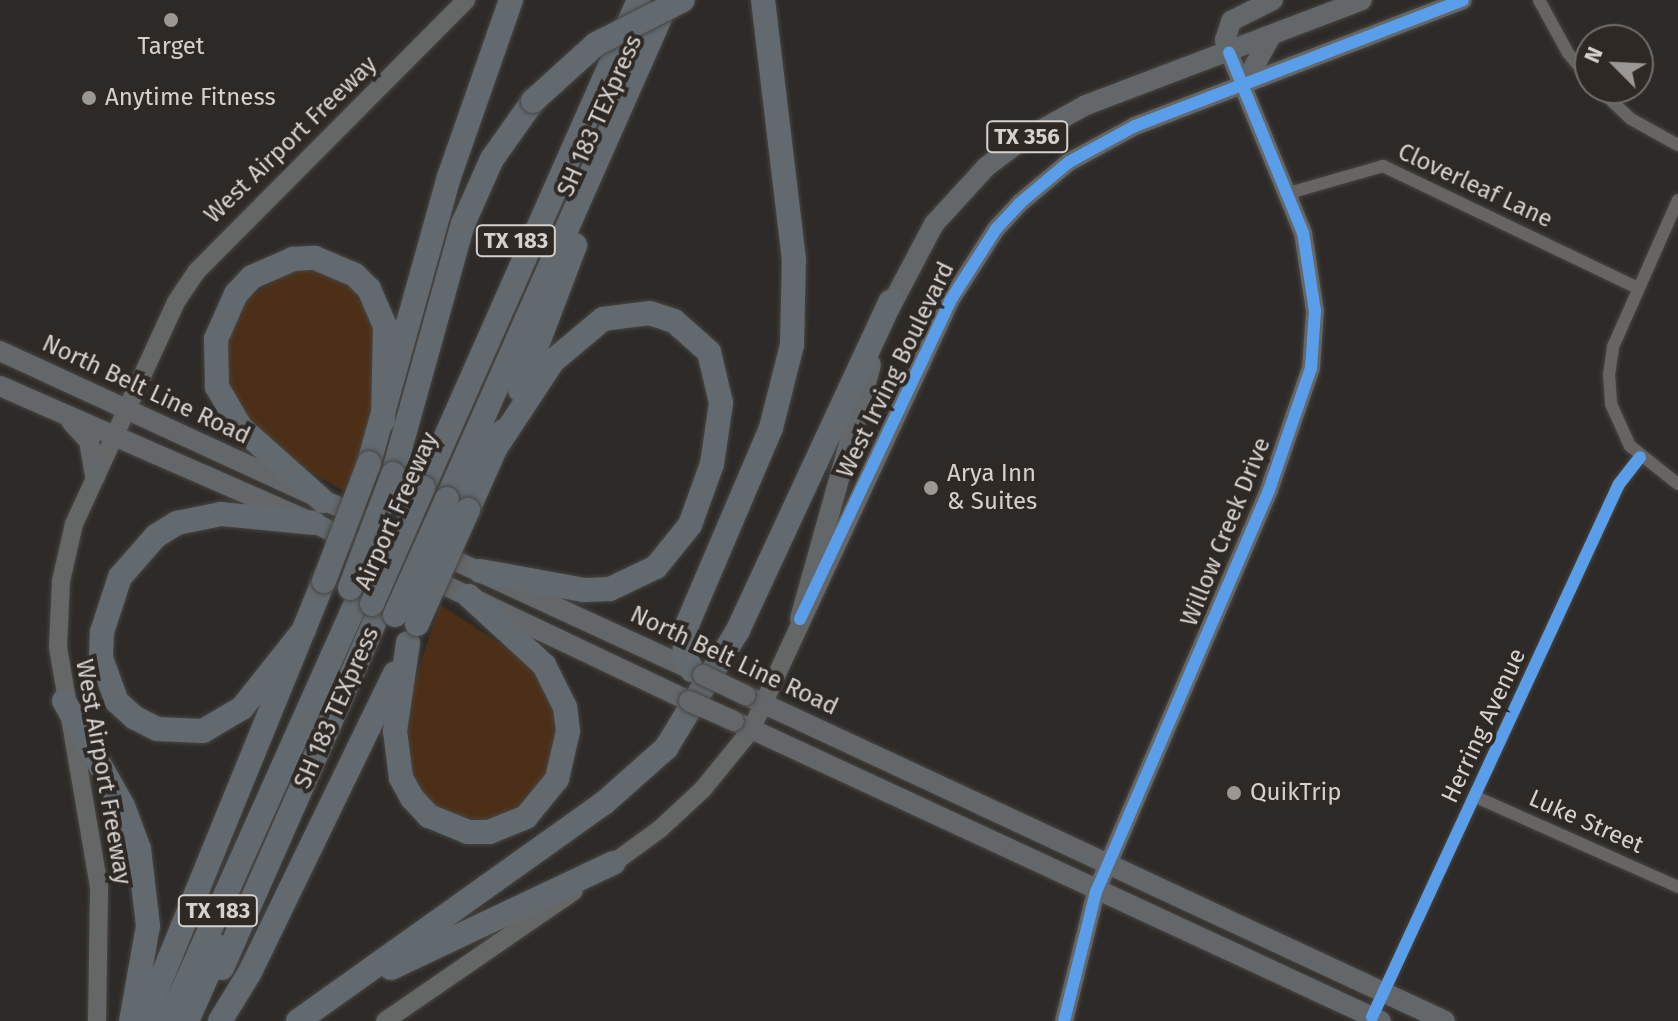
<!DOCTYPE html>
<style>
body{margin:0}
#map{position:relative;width:1678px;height:1021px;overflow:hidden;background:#2d2a27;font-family:"Fira Sans",sans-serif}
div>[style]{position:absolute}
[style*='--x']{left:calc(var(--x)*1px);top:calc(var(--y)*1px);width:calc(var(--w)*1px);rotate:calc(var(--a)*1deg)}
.green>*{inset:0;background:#4d2f17}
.roads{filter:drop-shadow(0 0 2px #474542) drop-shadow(0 0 2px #474542)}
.street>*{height:12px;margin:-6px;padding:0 6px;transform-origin:6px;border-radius:6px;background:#676562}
.secondary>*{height:18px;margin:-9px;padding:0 9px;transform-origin:9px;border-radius:9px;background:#656666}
.primary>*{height:20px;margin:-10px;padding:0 10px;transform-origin:10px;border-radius:10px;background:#64676a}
.highway>*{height:24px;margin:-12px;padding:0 12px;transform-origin:12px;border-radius:12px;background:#626a70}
.bridges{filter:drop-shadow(0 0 2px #474542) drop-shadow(0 0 2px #474542)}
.primary-bridge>*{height:20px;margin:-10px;padding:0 10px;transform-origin:10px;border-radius:10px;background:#64676a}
.highway-bridge>*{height:24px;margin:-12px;padding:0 12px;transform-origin:12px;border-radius:12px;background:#626a70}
.cycleway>*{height:12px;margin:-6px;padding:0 6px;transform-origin:6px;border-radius:6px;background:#5a9eea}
.dots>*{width:22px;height:22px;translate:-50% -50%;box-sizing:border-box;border:4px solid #2f2925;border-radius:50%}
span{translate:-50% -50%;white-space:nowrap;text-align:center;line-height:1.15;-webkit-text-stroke:8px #2f2925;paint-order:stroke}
.shield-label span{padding:2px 6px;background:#2f2925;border:2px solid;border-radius:6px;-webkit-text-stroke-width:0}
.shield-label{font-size:22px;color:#d5d1ce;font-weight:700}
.poi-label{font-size:24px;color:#d5d1ce}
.left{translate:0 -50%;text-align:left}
.street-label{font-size:24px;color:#d5d1ce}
.north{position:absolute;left:1574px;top:24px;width:80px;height:80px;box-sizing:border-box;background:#2f2925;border:2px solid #716c69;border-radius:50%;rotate:294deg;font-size:22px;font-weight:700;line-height:32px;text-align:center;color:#d5d1ce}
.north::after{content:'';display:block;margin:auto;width:28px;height:36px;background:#9a9794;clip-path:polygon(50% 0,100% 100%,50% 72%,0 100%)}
</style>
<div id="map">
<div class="green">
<div style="clip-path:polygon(320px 269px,354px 286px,373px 320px,372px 424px,349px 494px,268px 448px,231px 395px,224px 363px,227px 332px,248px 297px,294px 270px)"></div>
<div style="clip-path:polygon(440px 605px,523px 658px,543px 683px,559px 719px,559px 748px,536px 798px,489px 825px,438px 815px,411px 780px,404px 751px,408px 700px)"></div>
</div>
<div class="roads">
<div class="street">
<div style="--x:1539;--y:0;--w:60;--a:61.3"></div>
<div style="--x:1568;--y:53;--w:34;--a:50"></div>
<div style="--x:1598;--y:88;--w:45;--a:43.2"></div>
<div style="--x:1631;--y:119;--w:54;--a:29"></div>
<div style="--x:1289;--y:193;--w:98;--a:-16"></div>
<div style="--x:1383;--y:166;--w:283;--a:25.6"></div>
<div style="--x:1678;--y:200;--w:161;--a:113.9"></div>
<div style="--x:1613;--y:347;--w:27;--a:98"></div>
<div style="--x:1609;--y:374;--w:30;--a:86"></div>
<div style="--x:1611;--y:404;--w:46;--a:65.7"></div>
<div style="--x:1630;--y:446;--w:61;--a:38.4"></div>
<div style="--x:1476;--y:797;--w:221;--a:24"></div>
<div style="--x:1372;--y:1017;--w:587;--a:-65.14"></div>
<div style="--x:1619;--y:484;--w:34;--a:-52"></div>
</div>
<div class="secondary">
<div style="--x:605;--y:869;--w:68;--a:-36"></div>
<div style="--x:660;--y:829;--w:59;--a:-42.9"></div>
<div style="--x:703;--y:789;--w:76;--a:-50.9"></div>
<div style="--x:751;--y:730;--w:473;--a:-65.1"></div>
<div style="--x:950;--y:301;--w:85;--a:-57.4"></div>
<div style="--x:996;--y:229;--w:35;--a:-47"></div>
<div style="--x:1020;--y:203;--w:64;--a:-39.9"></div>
<div style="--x:1069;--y:162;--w:75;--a:-28.6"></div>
<div style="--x:1135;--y:126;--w:351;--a:-21"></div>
<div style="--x:97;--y:1021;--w:134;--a:-89.1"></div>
<div style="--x:99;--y:887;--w:243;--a:-99.7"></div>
<div style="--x:58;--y:647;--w:66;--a:-87.4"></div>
<div style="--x:61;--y:581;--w:58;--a:-77.2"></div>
<div style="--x:74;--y:524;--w:244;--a:-65.3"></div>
<div style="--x:176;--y:302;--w:37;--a:-56"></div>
<div style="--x:197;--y:271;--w:382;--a:-45.2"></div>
<div style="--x:385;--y:1021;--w:229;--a:-34.5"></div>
<div style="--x:1064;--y:1021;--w:133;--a:-76.1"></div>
<div style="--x:1096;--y:892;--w:438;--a:-66.7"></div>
<div style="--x:1269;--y:490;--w:129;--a:-71"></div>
<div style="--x:1311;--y:368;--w:57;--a:-86"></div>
<div style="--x:1315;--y:311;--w:79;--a:-98.7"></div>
<div style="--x:1303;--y:233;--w:195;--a:-112.3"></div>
</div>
<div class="primary">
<div style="--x:1229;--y:53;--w:14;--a:-107"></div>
<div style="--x:1225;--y:40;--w:20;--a:-72"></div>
<div style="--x:1231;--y:21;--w:47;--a:-26.6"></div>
<div style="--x:1244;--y:84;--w:55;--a:-60.6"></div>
<div style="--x:886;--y:315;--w:103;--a:-62.2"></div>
<div style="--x:934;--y:224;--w:77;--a:-47.6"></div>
<div style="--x:986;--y:167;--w:41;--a:-37.1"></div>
<div style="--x:1019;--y:142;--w:77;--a:-28.9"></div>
<div style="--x:1086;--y:105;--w:295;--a:-20.8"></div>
<div style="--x:0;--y:351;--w:770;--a:24.73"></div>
<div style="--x:0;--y:386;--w:343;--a:23.6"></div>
<div style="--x:314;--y:523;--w:415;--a:25.4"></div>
<div style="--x:71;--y:421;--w:27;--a:48"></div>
<div style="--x:89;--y:441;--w:36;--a:80"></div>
<div style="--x:800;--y:619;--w:264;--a:-74.4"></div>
<div style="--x:745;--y:695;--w:772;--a:24.97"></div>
<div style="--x:734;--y:721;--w:713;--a:24.88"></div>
</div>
<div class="highway">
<div style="--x:520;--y:390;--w:155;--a:-69.2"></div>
<div style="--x:369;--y:463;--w:297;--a:-74.4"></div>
<div style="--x:449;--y:177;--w:188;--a:-70.7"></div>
<div style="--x:393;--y:474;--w:260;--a:-74.4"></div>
<div style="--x:463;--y:224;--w:71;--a:-66"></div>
<div style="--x:492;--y:159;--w:71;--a:-54.7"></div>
<div style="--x:423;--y:488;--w:534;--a:-66.12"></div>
<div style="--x:447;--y:499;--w:546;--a:-66.11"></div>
<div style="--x:323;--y:501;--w:110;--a:-138.3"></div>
<div style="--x:241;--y:428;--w:48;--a:-120.3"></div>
<div style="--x:217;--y:387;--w:48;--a:-91.2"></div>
<div style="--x:216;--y:339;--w:49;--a:-66"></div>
<div style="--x:236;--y:294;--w:23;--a:-47"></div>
<div style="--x:252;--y:277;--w:45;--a:-23.7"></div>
<div style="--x:293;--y:259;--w:22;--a:-3"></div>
<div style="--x:315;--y:258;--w:43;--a:23"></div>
<div style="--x:355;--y:275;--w:20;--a:45"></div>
<div style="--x:369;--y:289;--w:40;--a:66.6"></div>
<div style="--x:385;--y:326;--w:95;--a:91.2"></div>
<div style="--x:468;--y:510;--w:86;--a:-66.1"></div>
<div style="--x:480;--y:571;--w:106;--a:10.4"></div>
<div style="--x:584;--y:590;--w:26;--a:-2"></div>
<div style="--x:610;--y:589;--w:51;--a:-25.6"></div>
<div style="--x:656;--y:567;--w:54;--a:-51"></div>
<div style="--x:690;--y:525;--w:65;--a:-70.2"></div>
<div style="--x:712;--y:464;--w:62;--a:-81.6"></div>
<div style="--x:721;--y:403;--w:52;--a:-103.2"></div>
<div style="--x:709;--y:352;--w:47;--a:-138.5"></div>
<div style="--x:674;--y:321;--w:25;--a:-162"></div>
<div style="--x:650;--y:313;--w:47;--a:172.7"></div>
<div style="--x:603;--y:319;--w:65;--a:140"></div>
<div style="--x:553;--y:361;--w:102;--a:123.4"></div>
<div style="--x:304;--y:630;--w:100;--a:128.5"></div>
<div style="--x:242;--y:708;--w:45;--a:149.5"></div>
<div style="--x:203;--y:731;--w:46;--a:-177.5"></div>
<div style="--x:157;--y:729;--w:25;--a:-153"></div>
<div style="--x:135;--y:718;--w:24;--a:-138"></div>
<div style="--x:117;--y:702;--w:47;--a:-110"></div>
<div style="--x:101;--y:658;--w:26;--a:-88"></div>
<div style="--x:102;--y:632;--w:58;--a:-71.9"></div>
<div style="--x:120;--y:577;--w:55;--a:-48.7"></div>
<div style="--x:156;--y:536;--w:25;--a:-32"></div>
<div style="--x:177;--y:523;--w:45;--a:-11.6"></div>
<div style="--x:221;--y:514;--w:93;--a:5.5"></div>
<div style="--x:408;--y:643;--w:89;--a:98.4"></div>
<div style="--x:395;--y:731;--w:47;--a:82.7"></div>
<div style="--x:401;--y:778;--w:23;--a:61"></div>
<div style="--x:412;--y:798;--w:25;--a:47"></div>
<div style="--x:429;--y:816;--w:42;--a:22.3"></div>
<div style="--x:468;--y:832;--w:21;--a:0"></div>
<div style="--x:489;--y:832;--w:40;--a:-22"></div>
<div style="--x:526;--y:817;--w:49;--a:-50.8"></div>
<div style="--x:557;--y:779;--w:49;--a:-77.1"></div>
<div style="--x:568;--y:731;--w:24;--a:-97"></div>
<div style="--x:565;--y:707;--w:47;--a:-116.6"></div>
<div style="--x:544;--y:665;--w:102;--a:-137.4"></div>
<div style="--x:692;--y:670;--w:17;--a:-118"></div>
<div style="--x:684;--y:655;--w:30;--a:-84"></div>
<div style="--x:687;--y:625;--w:214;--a:-66.9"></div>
<div style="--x:771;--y:428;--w:86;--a:-75.8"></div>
<div style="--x:792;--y:345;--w:85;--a:-88.7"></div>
<div style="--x:794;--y:260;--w:262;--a:-96.8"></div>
<div style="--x:64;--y:701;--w:120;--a:60.7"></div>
<div style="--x:123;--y:806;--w:46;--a:69.6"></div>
<div style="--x:139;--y:849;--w:78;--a:83.3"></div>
<div style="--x:148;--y:926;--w:97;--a:100.1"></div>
<div style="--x:222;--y:968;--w:394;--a:-66.2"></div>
<div style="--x:391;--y:968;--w:246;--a:-25.3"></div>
<div style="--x:144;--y:1021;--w:475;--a:-67.8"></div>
<div style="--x:169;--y:1021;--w:463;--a:-65.9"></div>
<div style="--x:187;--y:1021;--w:81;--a:-66"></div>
<div style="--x:220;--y:1021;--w:57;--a:-58.5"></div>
<div style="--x:250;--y:972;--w:332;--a:-64.1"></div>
<div style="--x:298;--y:1021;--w:376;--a:-35.5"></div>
<div style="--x:604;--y:803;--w:83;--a:-41.6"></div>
<div style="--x:666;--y:748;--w:138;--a:-58.6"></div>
<div style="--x:738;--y:630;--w:362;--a:-65.1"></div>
</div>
</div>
<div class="bridges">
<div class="primary-bridge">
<div style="--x:703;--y:675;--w:47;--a:25.5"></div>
<div style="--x:689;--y:701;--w:49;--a:24"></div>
</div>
<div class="highway-bridge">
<div style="--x:533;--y:101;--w:85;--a:-42.1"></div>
<div style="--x:596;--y:44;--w:97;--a:-26.8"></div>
<div style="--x:324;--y:581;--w:126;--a:-69.1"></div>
<div style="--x:350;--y:588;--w:122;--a:-69.3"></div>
<div style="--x:372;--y:604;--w:127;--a:-66.3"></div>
<div style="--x:395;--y:615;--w:127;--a:-65.9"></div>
<div style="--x:417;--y:624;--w:125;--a:-65.9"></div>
</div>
</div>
<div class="cycleway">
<div style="--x:800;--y:619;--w:352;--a:-64.7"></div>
<div style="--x:950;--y:301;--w:85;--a:-57.4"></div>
<div style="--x:996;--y:229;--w:35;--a:-47"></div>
<div style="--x:1020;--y:203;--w:64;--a:-39.9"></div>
<div style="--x:1069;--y:162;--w:75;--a:-28.6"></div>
<div style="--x:1135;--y:126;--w:351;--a:-21"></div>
<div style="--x:1372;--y:1017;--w:587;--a:-65.14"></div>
<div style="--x:1619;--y:484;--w:34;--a:-52"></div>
<div style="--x:1064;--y:1021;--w:133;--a:-76.1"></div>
<div style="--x:1096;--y:892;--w:438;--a:-66.7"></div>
<div style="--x:1269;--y:490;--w:129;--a:-71"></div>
<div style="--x:1311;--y:368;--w:57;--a:-86"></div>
<div style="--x:1315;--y:311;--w:79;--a:-98.7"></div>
<div style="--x:1303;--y:233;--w:195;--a:-112.3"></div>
</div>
<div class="dots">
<div style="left:171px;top:20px;background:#9a9794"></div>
<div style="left:89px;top:98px;background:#9a9794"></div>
<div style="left:931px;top:488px;background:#9a9794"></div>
<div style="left:1234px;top:793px;background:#9a9794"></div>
</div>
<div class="shield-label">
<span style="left:1027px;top:137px">TX 356</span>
<span style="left:516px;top:241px">TX 183</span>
<span style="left:218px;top:911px">TX 183</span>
</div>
<div class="poi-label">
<span style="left:171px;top:47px">Target</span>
<span class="left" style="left:105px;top:98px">Anytime Fitness</span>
<span class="left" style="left:947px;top:488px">Arya Inn<br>&amp; Suites</span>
<span class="left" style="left:1250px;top:793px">QuikTrip</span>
</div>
<div class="street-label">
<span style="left:600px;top:116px;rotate:-66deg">SH 183 TEXpress</span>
<span style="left:291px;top:140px;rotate:-44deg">West Airport Freeway</span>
<span style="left:1475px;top:186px;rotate:25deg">Cloverleaf Lane</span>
<span style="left:896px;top:370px;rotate:-64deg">West Irving Boulevard</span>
<span style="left:146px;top:390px;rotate:25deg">North Belt Line Road</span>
<span style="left:397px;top:511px;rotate:-66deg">Airport Freeway</span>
<span style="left:1226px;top:532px;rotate:-68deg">Willow Creek Drive</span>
<span style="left:734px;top:661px;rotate:25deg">North Belt Line Road</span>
<span style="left:337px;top:708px;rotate:-66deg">SH 183 TEXpress</span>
<span style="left:1484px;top:726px;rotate:-65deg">Herring Avenue</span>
<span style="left:103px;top:772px;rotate:80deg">West Airport Freeway</span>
<span style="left:1586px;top:822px;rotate:24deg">Luke Street</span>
</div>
<div class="north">N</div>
</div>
